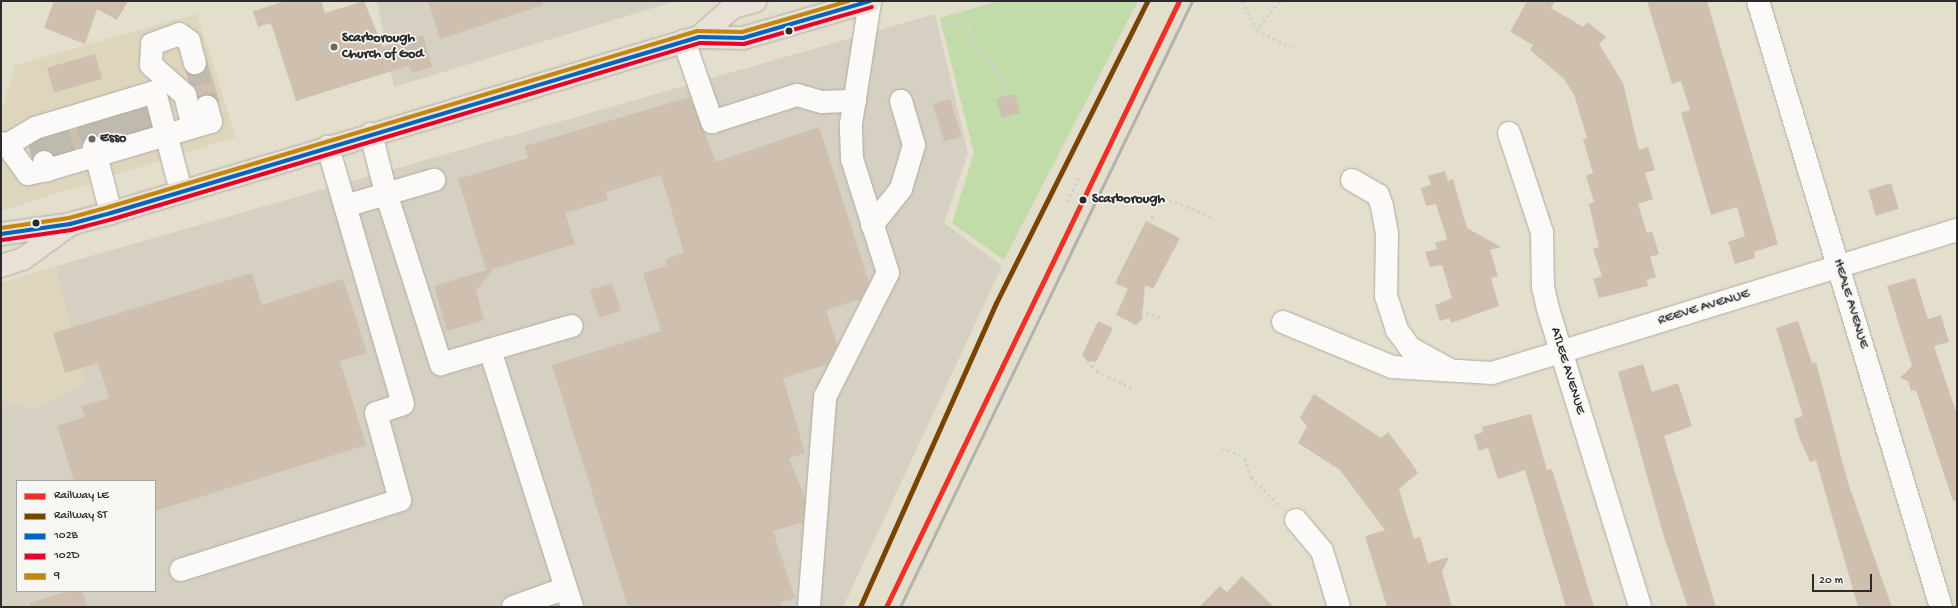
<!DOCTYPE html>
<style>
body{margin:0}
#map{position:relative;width:1958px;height:608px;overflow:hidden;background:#e4decd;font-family:"Gochi Hand",sans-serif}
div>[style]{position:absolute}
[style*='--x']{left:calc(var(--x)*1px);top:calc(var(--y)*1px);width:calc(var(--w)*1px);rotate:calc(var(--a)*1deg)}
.built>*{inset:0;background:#ded5bd}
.industrial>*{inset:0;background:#d5d0c1}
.green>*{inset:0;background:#c1dca9}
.building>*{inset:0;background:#cfbfaf;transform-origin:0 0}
.minor-tunnel>*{height:22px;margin-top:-11px;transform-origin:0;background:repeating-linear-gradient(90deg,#bfbaad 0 22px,transparent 0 33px)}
.path>*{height:2.5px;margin-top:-1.25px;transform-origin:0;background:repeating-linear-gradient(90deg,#d1d0cc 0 3px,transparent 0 6px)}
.roads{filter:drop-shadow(0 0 1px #b0aca2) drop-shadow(0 0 1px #b0aca2)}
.minor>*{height:22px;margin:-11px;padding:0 11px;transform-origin:11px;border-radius:11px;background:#fbfaf8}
.major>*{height:22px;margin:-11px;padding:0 11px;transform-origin:11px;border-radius:11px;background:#eae1d6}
.rail>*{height:3px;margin:-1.5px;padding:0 1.5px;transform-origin:1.5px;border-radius:1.5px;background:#b3b2af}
.bus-1>*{height:4px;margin:-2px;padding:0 2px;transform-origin:2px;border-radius:2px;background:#0065bd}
.bus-2>*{height:4px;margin:-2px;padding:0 2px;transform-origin:2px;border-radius:2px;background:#e4002b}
.bus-3>*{height:4px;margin:-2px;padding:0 2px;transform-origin:2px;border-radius:2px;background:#c4870b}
.rail-1>*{height:5px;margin:-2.5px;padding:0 2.5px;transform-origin:2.5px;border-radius:2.5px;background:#ee3124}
.rail-2>*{height:5px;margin:-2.5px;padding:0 2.5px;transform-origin:2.5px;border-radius:2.5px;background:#794400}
.dots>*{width:11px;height:11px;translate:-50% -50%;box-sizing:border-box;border:2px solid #f6f6f2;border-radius:50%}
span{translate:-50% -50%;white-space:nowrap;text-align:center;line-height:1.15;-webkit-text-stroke:3.5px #f6f6f2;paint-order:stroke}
.poi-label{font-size:14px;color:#2b2b2b;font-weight:700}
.left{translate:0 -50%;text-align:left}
.stop-label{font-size:14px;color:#2b2b2b;font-weight:700}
.street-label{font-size:14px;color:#2b2b2b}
.frame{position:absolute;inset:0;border:2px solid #2b2b2b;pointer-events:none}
.legend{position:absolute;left:16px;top:480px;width:140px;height:112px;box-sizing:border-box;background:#f6f6f2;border:1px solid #a5a5a2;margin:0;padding:5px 7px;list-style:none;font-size:12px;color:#2b2b2b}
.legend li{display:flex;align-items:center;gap:8px;height:20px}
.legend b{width:20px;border:1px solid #a5a5a2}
.scale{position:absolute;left:1812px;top:574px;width:60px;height:18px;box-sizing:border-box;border:2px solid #2b2b2b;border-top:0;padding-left:5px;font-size:12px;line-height:14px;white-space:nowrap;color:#2b2b2b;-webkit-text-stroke:3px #f6f6f2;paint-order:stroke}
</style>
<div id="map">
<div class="built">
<div style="clip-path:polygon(197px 14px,236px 137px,1px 211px,1px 115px,15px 65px)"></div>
<div style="clip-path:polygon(56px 266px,85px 382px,33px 410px,1px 399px,1px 283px)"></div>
</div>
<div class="industrial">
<div style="clip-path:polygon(377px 1px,676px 1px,394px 87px)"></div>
<div style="clip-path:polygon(evenodd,935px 14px,968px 153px,944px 223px,1002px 266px,843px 607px,1px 607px,1px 399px,33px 410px,85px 382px,56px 266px,935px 14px,17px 481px,155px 481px,155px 591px,17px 591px,17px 481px)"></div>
</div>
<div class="green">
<div style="clip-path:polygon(998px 1px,1138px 1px,1004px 260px,952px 223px,974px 153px,940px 18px)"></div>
</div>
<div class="building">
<div style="clip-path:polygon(54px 1px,128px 1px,117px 20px,97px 9px,85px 44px,44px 28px)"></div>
<div style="clip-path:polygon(285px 1px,321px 1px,325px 13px,364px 1px,383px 47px,423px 35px,432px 67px,413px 73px,408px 66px,296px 101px,271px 23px,258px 27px,253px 11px)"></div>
<div style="clip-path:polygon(428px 1px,543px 1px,543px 5px,440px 39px)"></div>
<div style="clip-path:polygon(1527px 1px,1555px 1px,1551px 8px,1583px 27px,1587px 22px,1606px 37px,1599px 44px,1623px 83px,1639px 150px,1648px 147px,1655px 170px,1645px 173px,1653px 199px,1638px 204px,1647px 233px,1652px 231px,1659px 254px,1650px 257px,1656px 277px,1647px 280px,1648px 286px,1599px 298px,1593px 279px,1602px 276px,1593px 249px,1599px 247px,1589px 204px,1594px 202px,1586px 176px,1593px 173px,1583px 139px,1587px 138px,1574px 94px,1563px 78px,1530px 50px,1533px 45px,1510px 32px)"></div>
<div style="clip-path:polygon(1647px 1px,1707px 1px,1778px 244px,1754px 252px,1755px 258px,1735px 264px,1728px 242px,1745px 236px,1737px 207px,1711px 215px,1681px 113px,1690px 110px,1681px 81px,1672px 84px)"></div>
<div style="left:95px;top:54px;width:26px;height:50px;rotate:74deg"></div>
<div style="clip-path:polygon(207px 60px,220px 103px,219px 103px,210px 95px,199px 98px,188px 73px,204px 72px)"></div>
<div style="clip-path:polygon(1005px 95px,1015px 95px,1020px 113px,1002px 118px,996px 100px)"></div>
<div style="clip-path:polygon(690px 97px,716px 162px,819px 127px,869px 282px,861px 299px,826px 310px,837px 345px,828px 364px,783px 378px,805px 453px,789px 458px,805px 499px,803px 522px,773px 531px,795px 598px,780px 602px,782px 607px,628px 607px,552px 365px,661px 331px,643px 273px,667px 266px,665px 259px,684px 253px,661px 175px,606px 192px,608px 200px,565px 213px,575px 244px,493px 269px,476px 291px,484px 320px,447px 331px,434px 286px,486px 270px,458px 179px,528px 158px,525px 146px)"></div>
<div style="left:950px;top:99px;width:39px;height:18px;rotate:73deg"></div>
<div style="clip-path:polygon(146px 108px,151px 126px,104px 140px,91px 135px,82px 147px,54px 155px,46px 150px,36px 153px,33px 144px,40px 140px)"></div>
<div style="clip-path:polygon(1445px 171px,1448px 181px,1453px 179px,1467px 228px,1501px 247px,1490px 250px,1498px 276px,1491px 278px,1499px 306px,1451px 323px,1450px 318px,1440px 321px,1435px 305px,1452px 298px,1442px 265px,1430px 267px,1425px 252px,1437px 249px,1435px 243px,1447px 239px,1436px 204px,1426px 206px,1421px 188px,1431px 185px,1428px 176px)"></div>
<div style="left:1891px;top:183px;width:27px;height:24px;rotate:73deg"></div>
<div style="clip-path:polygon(1146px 221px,1180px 238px,1153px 289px,1145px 285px,1142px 319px,1136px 325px,1116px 315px,1128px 289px,1115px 283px)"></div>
<div style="clip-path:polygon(252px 273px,262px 305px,343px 279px,367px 353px,340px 361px,366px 445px,155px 511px,155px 481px,74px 481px,57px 426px,85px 417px,81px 406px,109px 398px,98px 363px,65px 373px,53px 333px)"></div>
<div style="clip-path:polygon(1915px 278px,1928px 319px,1941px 315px,1949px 342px,1934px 346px,1957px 415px,1957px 500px,1953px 501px,1916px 390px,1911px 391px,1908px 381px,1900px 378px,1912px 366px,1887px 286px)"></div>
<div style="left:612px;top:283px;width:29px;height:23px;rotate:72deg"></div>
<div style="clip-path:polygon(1098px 321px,1113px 328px,1096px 362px,1087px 361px,1082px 355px)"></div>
<div style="clip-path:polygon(1798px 321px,1812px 363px,1816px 362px,1848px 483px,1892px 607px,1858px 607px,1816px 460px,1810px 462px,1799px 437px,1794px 419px,1803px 416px,1776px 328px)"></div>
<div style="clip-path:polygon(1643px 364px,1652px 392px,1678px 383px,1692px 426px,1664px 436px,1716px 607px,1688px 607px,1664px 537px,1618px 372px)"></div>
<div style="clip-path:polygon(1314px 394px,1381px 438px,1388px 432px,1413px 465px,1418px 473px,1399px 489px,1414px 539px,1420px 537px,1428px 563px,1449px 557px,1442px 572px,1452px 607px,1387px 607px,1365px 536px,1385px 530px,1340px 470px,1298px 443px,1307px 426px,1300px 418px)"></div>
<div style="clip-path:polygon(1531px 414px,1547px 470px,1552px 469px,1594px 607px,1566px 607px,1525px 470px,1498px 479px,1488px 448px,1479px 451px,1474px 435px,1483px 432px,1482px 427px)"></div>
<div style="clip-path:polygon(1242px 576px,1274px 607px,1199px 607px,1220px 586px,1227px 592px)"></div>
<div style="clip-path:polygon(69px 591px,82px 591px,87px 607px,30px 607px,30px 603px)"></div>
</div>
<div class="minor-tunnel">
<div style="--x:195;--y:63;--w:46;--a:74.7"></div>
<div style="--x:144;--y:107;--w:24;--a:73"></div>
<div style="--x:124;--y:113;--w:24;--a:75"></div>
<div style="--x:104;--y:119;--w:24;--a:73"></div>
<div style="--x:87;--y:124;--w:24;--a:73"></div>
<div style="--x:58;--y:133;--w:24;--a:73"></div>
<div style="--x:38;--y:139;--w:24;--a:75"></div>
</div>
<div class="path">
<div style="--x:1243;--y:1;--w:32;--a:64"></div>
<div style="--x:1280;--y:1;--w:37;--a:128"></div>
<div style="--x:1257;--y:30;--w:38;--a:27"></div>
<div style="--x:887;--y:30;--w:18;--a:6"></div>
<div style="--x:905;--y:32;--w:63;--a:-9.2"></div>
<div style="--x:967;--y:22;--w:20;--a:72"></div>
<div style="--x:973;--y:41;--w:40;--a:50"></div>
<div style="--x:999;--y:72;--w:24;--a:75"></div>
<div style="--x:1067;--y:202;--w:31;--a:-65"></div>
<div style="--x:1158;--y:206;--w:11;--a:-56"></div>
<div style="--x:1164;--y:197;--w:51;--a:23.1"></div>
<div style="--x:1149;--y:224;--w:10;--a:-66"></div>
<div style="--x:1140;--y:311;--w:25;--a:18"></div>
<div style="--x:1087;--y:361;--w:14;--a:45"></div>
<div style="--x:1097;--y:371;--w:39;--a:26"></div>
<div style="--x:1222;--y:447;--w:25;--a:26"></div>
<div style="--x:1245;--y:458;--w:20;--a:72"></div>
<div style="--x:1251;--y:477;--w:42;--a:45"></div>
</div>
<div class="roads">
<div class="minor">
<div style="--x:1758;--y:1;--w:633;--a:73.2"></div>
<div style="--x:684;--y:41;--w:86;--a:70.9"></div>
<div style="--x:712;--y:122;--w:89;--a:-17.6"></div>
<div style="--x:797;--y:95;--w:26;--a:16"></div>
<div style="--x:822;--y:102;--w:33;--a:-2"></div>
<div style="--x:193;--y:127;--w:33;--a:-104"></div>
<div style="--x:185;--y:95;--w:45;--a:-138.6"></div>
<div style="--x:151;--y:65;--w:21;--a:-87"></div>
<div style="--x:152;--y:44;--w:29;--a:-20"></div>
<div style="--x:179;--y:34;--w:12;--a:35"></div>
<div style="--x:189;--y:41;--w:23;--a:75"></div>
<div style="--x:1509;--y:133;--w:104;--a:71.6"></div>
<div style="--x:1542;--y:232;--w:55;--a:89"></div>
<div style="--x:1543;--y:287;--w:23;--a:77"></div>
<div style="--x:1548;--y:309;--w:312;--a:72.8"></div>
<div style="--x:371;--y:134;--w:61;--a:75.7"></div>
<div style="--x:386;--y:193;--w:180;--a:72.2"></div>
<div style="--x:441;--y:364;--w:136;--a:-16.2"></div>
<div style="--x:1;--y:143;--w:6;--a:18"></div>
<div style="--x:7;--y:145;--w:33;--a:-31"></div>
<div style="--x:35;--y:128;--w:125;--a:-16.7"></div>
<div style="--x:155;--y:92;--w:102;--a:75.3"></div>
<div style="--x:7;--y:145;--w:36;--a:54"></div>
<div style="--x:28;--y:174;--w:19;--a:-12"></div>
<div style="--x:94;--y:147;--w:68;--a:75.6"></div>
<div style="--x:44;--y:162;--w:9;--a:69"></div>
<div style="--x:47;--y:170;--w:171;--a:-16.3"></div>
<div style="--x:211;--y:122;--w:16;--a:-105"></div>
<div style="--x:1352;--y:180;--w:30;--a:30"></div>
<div style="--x:1378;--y:195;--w:12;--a:70"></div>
<div style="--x:1382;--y:206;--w:27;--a:80"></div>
<div style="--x:1387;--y:233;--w:63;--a:90.9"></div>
<div style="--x:1386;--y:296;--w:36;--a:72"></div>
<div style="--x:1397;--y:330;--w:22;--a:54"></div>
<div style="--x:1410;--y:348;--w:46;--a:28.8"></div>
<div style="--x:345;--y:206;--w:93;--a:-16.3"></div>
<div style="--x:872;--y:225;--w:46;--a:-51.1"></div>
<div style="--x:901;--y:189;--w:46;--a:-73.5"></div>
<div style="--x:914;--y:145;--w:46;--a:-106.5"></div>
<div style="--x:1283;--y:322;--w:118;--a:22.4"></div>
<div style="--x:1392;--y:367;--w:100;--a:3.4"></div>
<div style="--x:1492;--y:373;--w:486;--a:-17.1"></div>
<div style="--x:490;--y:350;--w:270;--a:72.3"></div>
<div style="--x:1296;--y:520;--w:40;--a:50"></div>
<div style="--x:1322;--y:551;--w:59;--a:73.1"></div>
<div style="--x:181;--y:570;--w:230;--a:-17.7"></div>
<div style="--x:400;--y:500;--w:90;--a:-105.4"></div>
<div style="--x:376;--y:413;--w:28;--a:-18"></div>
<div style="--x:403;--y:404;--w:268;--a:-106.3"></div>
<div style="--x:513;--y:607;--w:56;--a:-19.7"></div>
<div style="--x:809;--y:607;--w:211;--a:-85.6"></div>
<div style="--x:825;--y:397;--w:139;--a:-63.1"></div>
<div style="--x:888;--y:273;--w:120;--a:-107.5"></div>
<div style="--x:852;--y:159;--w:35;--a:-92"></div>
<div style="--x:851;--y:124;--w:124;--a:-81.2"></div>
</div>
<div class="major">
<div style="--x:699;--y:37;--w:45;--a:-41.4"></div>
<div style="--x:733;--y:7;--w:23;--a:-15"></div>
<div style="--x:1;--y:234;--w:70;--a:-8.2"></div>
<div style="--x:70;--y:224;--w:42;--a:-15"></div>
<div style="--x:111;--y:213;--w:614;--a:-16.66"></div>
<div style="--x:699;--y:37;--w:44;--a:1.3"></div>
<div style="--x:743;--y:38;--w:132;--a:-16.2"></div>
<div style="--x:1;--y:266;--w:23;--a:-18"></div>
<div style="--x:23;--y:259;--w:56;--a:-36.3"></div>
</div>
</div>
<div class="rail">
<div style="--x:900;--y:607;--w:673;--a:-64.27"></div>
</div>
<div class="bus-1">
<div style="--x:1;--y:234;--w:70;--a:-8.2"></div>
<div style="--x:70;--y:224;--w:42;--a:-15"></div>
<div style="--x:111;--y:213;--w:614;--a:-16.66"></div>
<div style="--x:699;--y:37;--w:44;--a:1.3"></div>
<div style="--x:743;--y:38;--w:132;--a:-16.2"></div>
</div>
<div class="bus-2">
<div style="--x:2;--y:240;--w:70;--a:-8.2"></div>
<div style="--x:71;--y:230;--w:43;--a:-14.7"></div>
<div style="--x:113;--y:219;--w:613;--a:-16.69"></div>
<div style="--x:700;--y:43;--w:44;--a:1.3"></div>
<div style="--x:744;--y:44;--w:133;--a:-16.1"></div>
</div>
<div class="bus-3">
<div style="--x:1;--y:228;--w:69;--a:-8.4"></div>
<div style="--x:69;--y:218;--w:41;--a:-15.4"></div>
<div style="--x:109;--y:207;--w:614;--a:-16.66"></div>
<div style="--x:697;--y:31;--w:45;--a:1.3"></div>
<div style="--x:742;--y:32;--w:111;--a:-16.2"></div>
</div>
<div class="rail-1">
<div style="--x:886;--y:607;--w:673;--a:-64.2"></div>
</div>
<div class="rail-2">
<div style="--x:860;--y:607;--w:333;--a:-65.9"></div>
<div style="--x:996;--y:303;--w:338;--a:-63.4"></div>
</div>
<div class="dots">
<div style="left:789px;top:31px;background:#2b2b2b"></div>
<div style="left:334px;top:47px;background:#6c6a64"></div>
<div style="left:92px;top:139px;background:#6c6a64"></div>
<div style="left:1083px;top:200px;background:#2b2b2b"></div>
<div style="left:36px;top:223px;background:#2b2b2b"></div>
</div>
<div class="poi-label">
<span class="left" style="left:342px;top:47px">Scarborough<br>Church of God</span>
<span class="left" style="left:100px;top:139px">Esso</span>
</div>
<div class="stop-label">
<span class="left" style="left:1092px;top:200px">Scarborough</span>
</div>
<div class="street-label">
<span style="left:1850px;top:304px;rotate:73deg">HEALE AVENUE</span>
<span style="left:1704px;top:308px;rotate:-17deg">REEVE AVENUE</span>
<span style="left:1567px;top:371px;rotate:73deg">ATLEE AVENUE</span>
</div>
<div class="frame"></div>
<ul class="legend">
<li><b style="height:5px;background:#ee3124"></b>Railway LE</li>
<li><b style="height:5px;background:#794400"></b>Railway ST</li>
<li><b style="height:5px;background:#0065bd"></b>102B</li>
<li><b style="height:5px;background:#e4002b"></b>102D</li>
<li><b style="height:5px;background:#c4870b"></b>9</li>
</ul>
<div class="scale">20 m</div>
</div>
